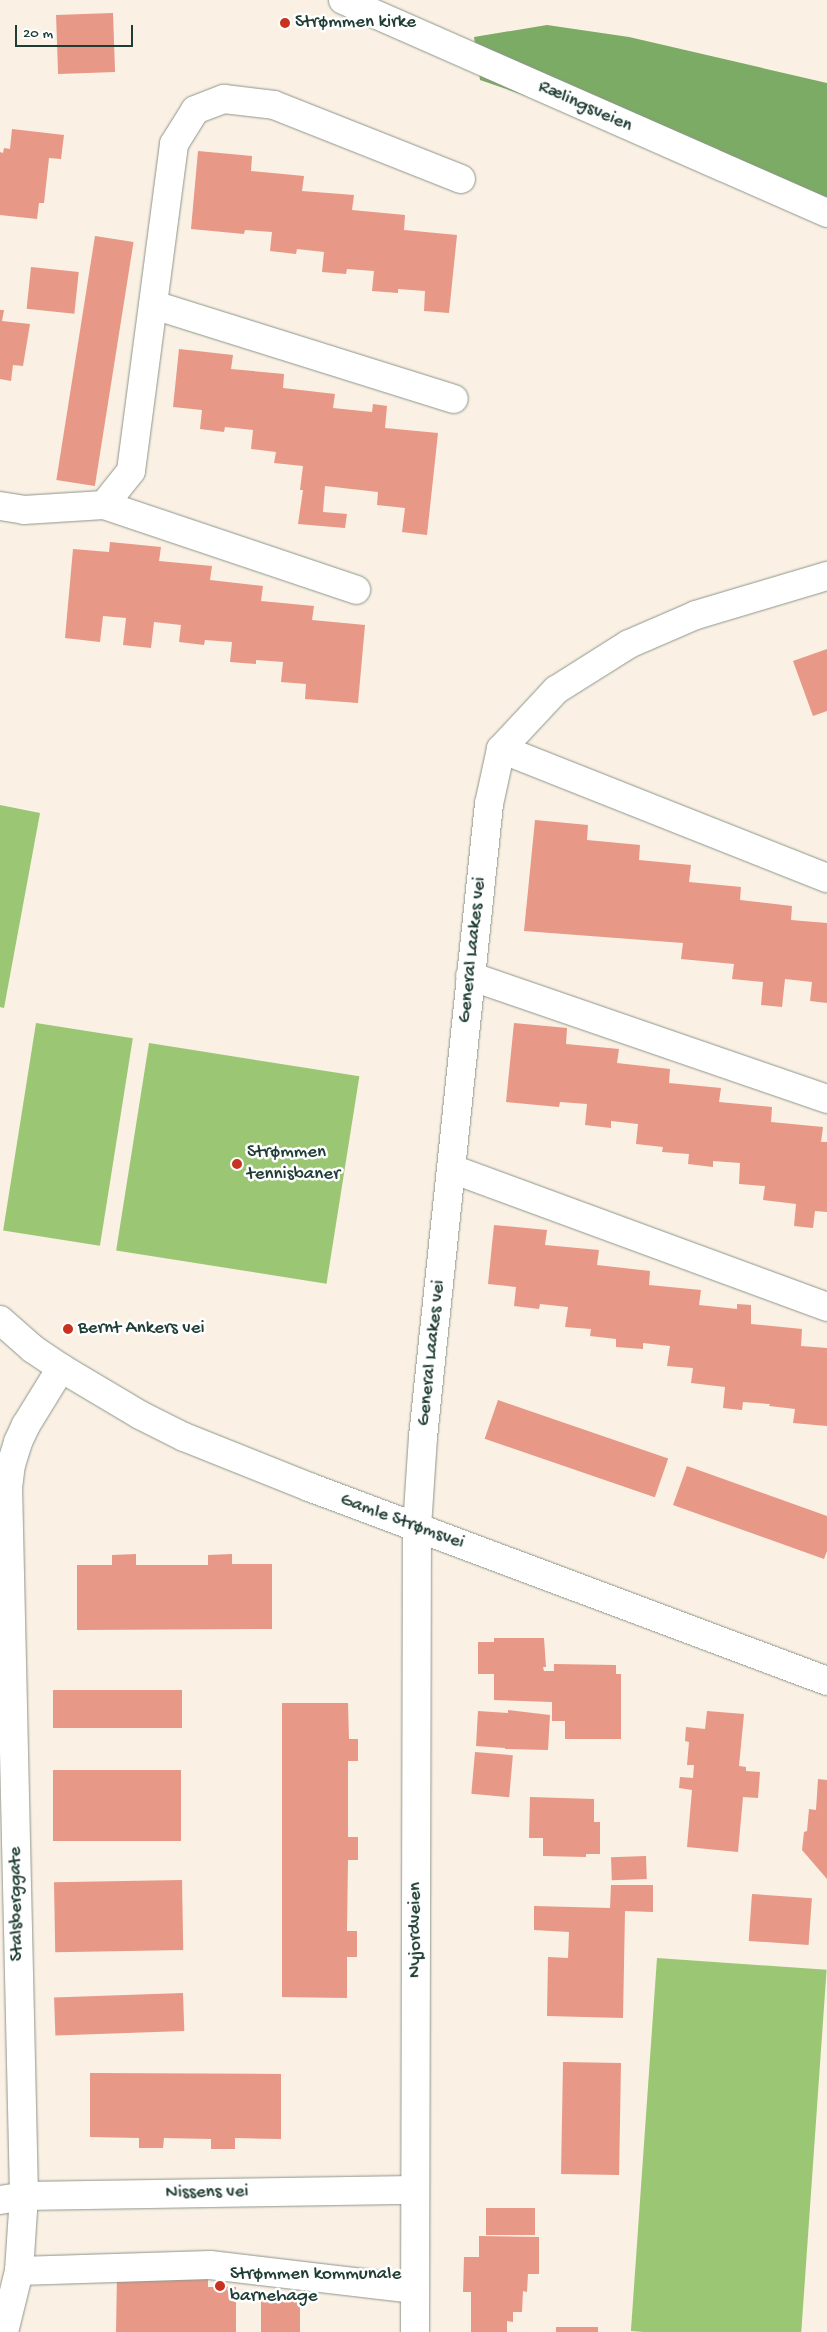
<!DOCTYPE html>
<meta charset="utf-8">
<style>
body{margin:0}
#map{position:relative;width:827px;height:2332px;overflow:hidden;background:#faf0e3;font-family:"Gochi Hand",sans-serif}
div>[style]{position:absolute}
[style*='--x']{left:calc(var(--x)*1px);top:calc(var(--y)*1px);width:calc(var(--w)*1px);rotate:calc(var(--a)*1deg)}
.green>*{inset:0;background:#9bc673;transform-origin:0 0}
.forest>*{inset:0;background:#7cab65}
.building>*{inset:0;background:#e79886;transform-origin:0 0}
.roads{filter:drop-shadow(0 0 1px #8c968c) drop-shadow(0 0 1px #8c968c)}
.minor>*{height:28px;margin:-14px;padding:0 14px;transform-origin:14px;border-radius:14px;background:#fff}
.major>*{height:28px;margin:-14px;padding:0 14px;transform-origin:14px;border-radius:14px;background:#fff}
.dots>*{width:14px;height:14px;translate:-50% -50%;box-sizing:border-box;border:2px solid #fff;border-radius:50%}
span{translate:-50% -50%;white-space:nowrap;text-align:center;line-height:1.15;-webkit-text-stroke:5px #fff;paint-order:stroke}
.poi-label{font-size:19px;color:#1f3d34}
.left{translate:0 -50%;text-align:left}
.street-label{font-size:19px;color:#1f3d34}
.scale{position:absolute;left:15px;top:25px;width:118px;height:22px;box-sizing:border-box;border:2px solid #1f3d34;border-top:0;padding-left:6px;font-size:15px;line-height:18px;white-space:nowrap;color:#1f3d34;-webkit-text-stroke:4px #fff;paint-order:stroke}
</style>
<div id="map">
<div class="green">
<div style="clip-path:polygon(0 805px,40px 813px,4px 1008px,0 1007px)"></div>
<div style="left:36px;top:1023px;width:98px;height:210px;rotate:9deg"></div>
<div style="left:149px;top:1043px;width:213px;height:210px;rotate:9deg"></div>
<div style="left:657px;top:1958px;width:170px;height:374px;rotate:4deg"></div>
</div>
<div class="forest">
<div style="clip-path:polygon(547px 25px,629px 37px,827px 83px,827px 206px,637px 134px,480px 80px,474px 37px)"></div>
</div>
<div class="building">
<div style="left:113px;top:13px;width:59px;height:57px;rotate:88deg"></div>
<div style="clip-path:polygon(12px 129px,64px 135px,61px 159px,49px 158px,44px 203px,39px 203px,37px 219px,0 215px,0 152px,3px 153px,4px 148px,10px 149px)"></div>
<div style="clip-path:polygon(198px 151px,252px 156px,251px 171px,304px 176px,302px 191px,354px 195px,352px 210px,405px 215px,404px 230px,457px 235px,449px 313px,424px 311px,425px 291px,398px 289px,398px 293px,372px 291px,374px 271px,347px 269px,346px 274px,322px 272px,324px 252px,297px 249px,296px 254px,270px 251px,272px 232px,245px 230px,244px 234px,191px 229px)"></div>
<div style="left:95px;top:236px;width:39px;height:247px;rotate:9deg"></div>
<div style="left:31px;top:267px;width:48px;height:42px;rotate:6deg"></div>
<div style="clip-path:polygon(0 310px,4px 310px,2px 321px,30px 324px,23px 366px,13px 365px,11px 381px,0 379px)"></div>
<div style="clip-path:polygon(179px 349px,233px 355px,231px 369px,284px 374px,283px 388px,335px 394px,333px 408px,372px 412px,373px 404px,387px 406px,385px 428px,438px 433px,427px 535px,402px 532px,405px 508px,377px 505px,378px 492px,325px 486px,323px 512px,347px 514px,345px 528px,298px 524px,303px 490px,300px 490px,303px 466px,274px 463px,276px 452px,251px 449px,253px 430px,225px 427px,224px 432px,200px 429px,202px 410px,173px 407px)"></div>
<div style="clip-path:polygon(110px 542px,161px 547px,159px 561px,212px 566px,210px 580px,263px 586px,261px 601px,314px 606px,312px 620px,365px 625px,358px 703px,305px 699px,306px 684px,281px 682px,283px 662px,256px 660px,256px 664px,230px 662px,232px 642px,205px 640px,204px 645px,179px 642px,181px 625px,154px 622px,151px 648px,123px 645px,126px 618px,103px 616px,100px 642px,65px 638px,73px 549px,109px 552px)"></div>
<div style="clip-path:polygon(827px 649px,827px 711px,813px 716px,793px 661px)"></div>
<div style="clip-path:polygon(535px 820px,588px 825px,587px 840px,640px 845px,639px 860px,691px 865px,689px 882px,741px 887px,740px 900px,792px 906px,791px 920px,827px 923px,827px 1003px,810px 1001px,812px 982px,785px 979px,782px 1007px,761px 1005px,763px 982px,732px 979px,734px 964px,681px 959px,683px 943px,524px 931px)"></div>
<div style="clip-path:polygon(514px 1023px,567px 1028px,566px 1044px,619px 1049px,617px 1063px,670px 1069px,669px 1083px,721px 1088px,719px 1102px,772px 1107px,771px 1122px,823px 1127px,821px 1142px,827px 1142px,827px 1212px,815px 1211px,813px 1228px,794px 1226px,796px 1204px,763px 1200px,765px 1186px,739px 1184px,740px 1163px,713px 1161px,713px 1167px,688px 1164px,689px 1154px,662px 1152px,663px 1147px,636px 1144px,638px 1124px,611px 1121px,611px 1128px,585px 1125px,587px 1104px,560px 1102px,559px 1107px,506px 1102px)"></div>
<div style="clip-path:polygon(494px 1225px,547px 1230px,545px 1245px,599px 1250px,597px 1265px,650px 1271px,649px 1285px,701px 1290px,699px 1305px,737px 1309px,737px 1304px,751px 1305px,751px 1324px,802px 1329px,801px 1346px,827px 1348px,827px 1426px,793px 1423px,795px 1409px,769px 1406px,770px 1404px,743px 1402px,742px 1410px,723px 1408px,725px 1387px,691px 1383px,693px 1368px,667px 1366px,670px 1346px,643px 1343px,643px 1349px,616px 1347px,616px 1339px,590px 1336px,591px 1329px,565px 1327px,568px 1307px,540px 1304px,539px 1309px,514px 1306px,516px 1287px,488px 1284px)"></div>
<div style="left:498px;top:1400px;width:180px;height:41px;rotate:19deg"></div>
<div style="clip-path:polygon(687px 1466px,827px 1516px,827px 1551px,824px 1559px,673px 1505px)"></div>
<div style="clip-path:polygon(136px 1554px,136px 1565px,208px 1565px,208px 1555px,232px 1554px,232px 1564px,272px 1564px,272px 1629px,77px 1630px,77px 1565px,112px 1565px,112px 1555px)"></div>
<div style="clip-path:polygon(494px 1638px,544px 1638px,546px 1667px,543px 1667px,544px 1671px,554px 1671px,554px 1664px,616px 1665px,616px 1674px,621px 1674px,621px 1739px,565px 1739px,565px 1721px,552px 1721px,552px 1702px,494px 1700px,494px 1674px,478px 1674px,478px 1642px,494px 1642px)"></div>
<div style="left:53px;top:1690px;width:129px;height:38px"></div>
<div style="clip-path:polygon(282px 1703px,348px 1703px,349px 1739px,358px 1739px,358px 1761px,348px 1761px,348px 1837px,358px 1837px,358px 1860px,348px 1860px,347px 1931px,357px 1931px,357px 1957px,347px 1957px,347px 1998px,282px 1997px)"></div>
<div style="clip-path:polygon(508px 1710px,550px 1715px,548px 1750px,505px 1749px,505px 1748px,476px 1746px,478px 1711px,508px 1713px)"></div>
<div style="clip-path:polygon(707px 1711px,744px 1714px,739px 1766px,746px 1767px,746px 1771px,760px 1772px,758px 1798px,743px 1797px,738px 1852px,687px 1847px,692px 1790px,679px 1788px,680px 1777px,693px 1778px,694px 1765px,687px 1765px,689px 1742px,685px 1741px,686px 1727px,705px 1729px)"></div>
<div style="left:475px;top:1752px;width:38px;height:42px;rotate:5deg"></div>
<div style="left:53px;top:1770px;width:128px;height:71px"></div>
<div style="clip-path:polygon(818px 1779px,827px 1780px,827px 1879px,802px 1850px,804px 1832px,807px 1831px,809px 1809px,816px 1810px)"></div>
<div style="clip-path:polygon(530px 1797px,594px 1799px,594px 1822px,600px 1822px,600px 1854px,586px 1854px,586px 1857px,543px 1856px,543px 1838px,529px 1838px)"></div>
<div style="left:646px;top:1856px;width:23px;height:35px;rotate:88deg"></div>
<div style="left:182px;top:1880px;width:70px;height:128px;rotate:89deg"></div>
<div style="clip-path:polygon(611px 1885px,653px 1885px,653px 1912px,625px 1911px,623px 2018px,547px 2016px,548px 1957px,568px 1958px,569px 1932px,534px 1930px,534px 1906px,610px 1908px)"></div>
<div style="left:752px;top:1894px;width:60px;height:47px;rotate:4deg"></div>
<div style="left:183px;top:1993px;width:38px;height:129px;rotate:88deg"></div>
<div style="left:563px;top:2062px;width:58px;height:112px;rotate:1deg"></div>
<div style="clip-path:polygon(90px 2073px,281px 2074px,281px 2139px,235px 2138px,235px 2149px,211px 2149px,211px 2139px,164px 2138px,163px 2148px,139px 2148px,139px 2138px,90px 2137px)"></div>
<div style="left:486px;top:2208px;width:49px;height:27px"></div>
<div style="clip-path:polygon(479px 2236px,539px 2237px,539px 2274px,528px 2274px,527px 2292px,523px 2291px,522px 2312px,513px 2312px,513px 2322px,507px 2321px,507px 2332px,471px 2332px,471px 2292px,463px 2292px,464px 2257px,479px 2257px)"></div>
<div style="clip-path:polygon(117px 2274px,208px 2277px,208px 2287px,236px 2287px,236px 2332px,116px 2332px)"></div>
<div style="left:261px;top:2295px;width:39px;height:37px"></div>
<div style="left:556px;top:2327px;width:42px;height:5px"></div>
</div>
<div class="roads">
<div class="minor">
<div style="--x:154;--y:305;--w:314;--a:17.4"></div>
<div style="--x:104;--y:505;--w:266;--a:18.6"></div>
<div style="--x:0;--y:506;--w:24;--a:9"></div>
<div style="--x:24;--y:510;--w:80;--a:-3.6"></div>
<div style="--x:104;--y:505;--w:43;--a:-51.5"></div>
<div style="--x:131;--y:471;--w:330;--a:-82.5"></div>
<div style="--x:174;--y:144;--w:40;--a:-58"></div>
<div style="--x:195;--y:110;--w:31;--a:-21"></div>
<div style="--x:224;--y:99;--w:50;--a:6.8"></div>
<div style="--x:274;--y:105;--w:201;--a:21.6"></div>
<div style="--x:501;--y:749;--w:351;--a:21.6"></div>
<div style="--x:470;--y:976;--w:378;--a:19"></div>
<div style="--x:452;--y:1169;--w:400;--a:20.2"></div>
<div style="--x:0;--y:1320;--w:44;--a:41.3"></div>
<div style="--x:33;--y:1349;--w:34;--a:34"></div>
<div style="--x:61;--y:1368;--w:92;--a:30.7"></div>
<div style="--x:140;--y:1415;--w:49;--a:26.6"></div>
<div style="--x:184;--y:1437;--w:135;--a:21.8"></div>
<div style="--x:309;--y:1487;--w:553;--a:20.53"></div>
<div style="--x:0;--y:2200;--w:24;--a:-9"></div>
<div style="--x:24;--y:2196;--w:390;--a:-0.9"></div>
<div style="--x:19;--y:2271;--w:191;--a:-1.8"></div>
<div style="--x:210;--y:2265;--w:206;--a:6.7"></div>
<div style="--x:4;--y:2332;--w:63;--a:-76.2"></div>
<div style="--x:19;--y:2271;--w:75;--a:-86.2"></div>
<div style="--x:24;--y:2196;--w:708;--a:-91.29"></div>
<div style="--x:8;--y:1488;--w:23;--a:-83"></div>
<div style="--x:11;--y:1465;--w:24;--a:-73"></div>
<div style="--x:18;--y:1442;--w:19;--a:-65"></div>
<div style="--x:26;--y:1425;--w:67;--a:-58.4"></div>
<div style="--x:415;--y:2332;--w:805;--a:-89.86"></div>
<div style="--x:417;--y:1527;--w:90;--a:-86.2"></div>
<div style="--x:423;--y:1437;--w:636;--a:-84.05"></div>
<div style="--x:489;--y:804;--w:56;--a:-77.7"></div>
<div style="--x:501;--y:749;--w:81;--a:-47"></div>
<div style="--x:556;--y:690;--w:86;--a:-32.2"></div>
<div style="--x:629;--y:644;--w:73;--a:-23.4"></div>
<div style="--x:696;--y:615;--w:137;--a:-16.6"></div>
</div>
<div class="major">
<div style="--x:343;--y:0;--w:529;--a:23.75"></div>
</div>
</div>
<div class="dots">
<div style="left:285px;top:23px;background:#c8321e"></div>
<div style="left:237px;top:1164px;background:#c8321e"></div>
<div style="left:68px;top:1329px;background:#c8321e"></div>
<div style="left:220px;top:2286px;background:#c8321e"></div>
</div>
<div class="poi-label">
<span class="left" style="left:295px;top:23px">Strømmen kirke</span>
<span class="left" style="left:247px;top:1164px">Strømmen<br>tennisbaner</span>
<span class="left" style="left:78px;top:1329px">Bernt Ankers vei</span>
<span class="left" style="left:230px;top:2286px">Strømmen kommunale<br>barnehage</span>
</div>
<div class="street-label">
<span style="left:585px;top:107px;rotate:24deg">Rælingsveien</span>
<span style="left:473px;top:950px;rotate:-84deg">General Laakes vei</span>
<span style="left:432px;top:1353px;rotate:-84deg">General Laakes vei</span>
<span style="left:402px;top:1522px;rotate:20deg">Gamle Strømsvei</span>
<span style="left:17px;top:1904px;rotate:-91deg">Stalsberggate</span>
<span style="left:416px;top:1930px;rotate:-90deg">Nyjordveien</span>
<span style="left:207px;top:2193px;rotate:-1deg">Nissens vei</span>
</div>
<div class="scale">20 m</div>
</div>
